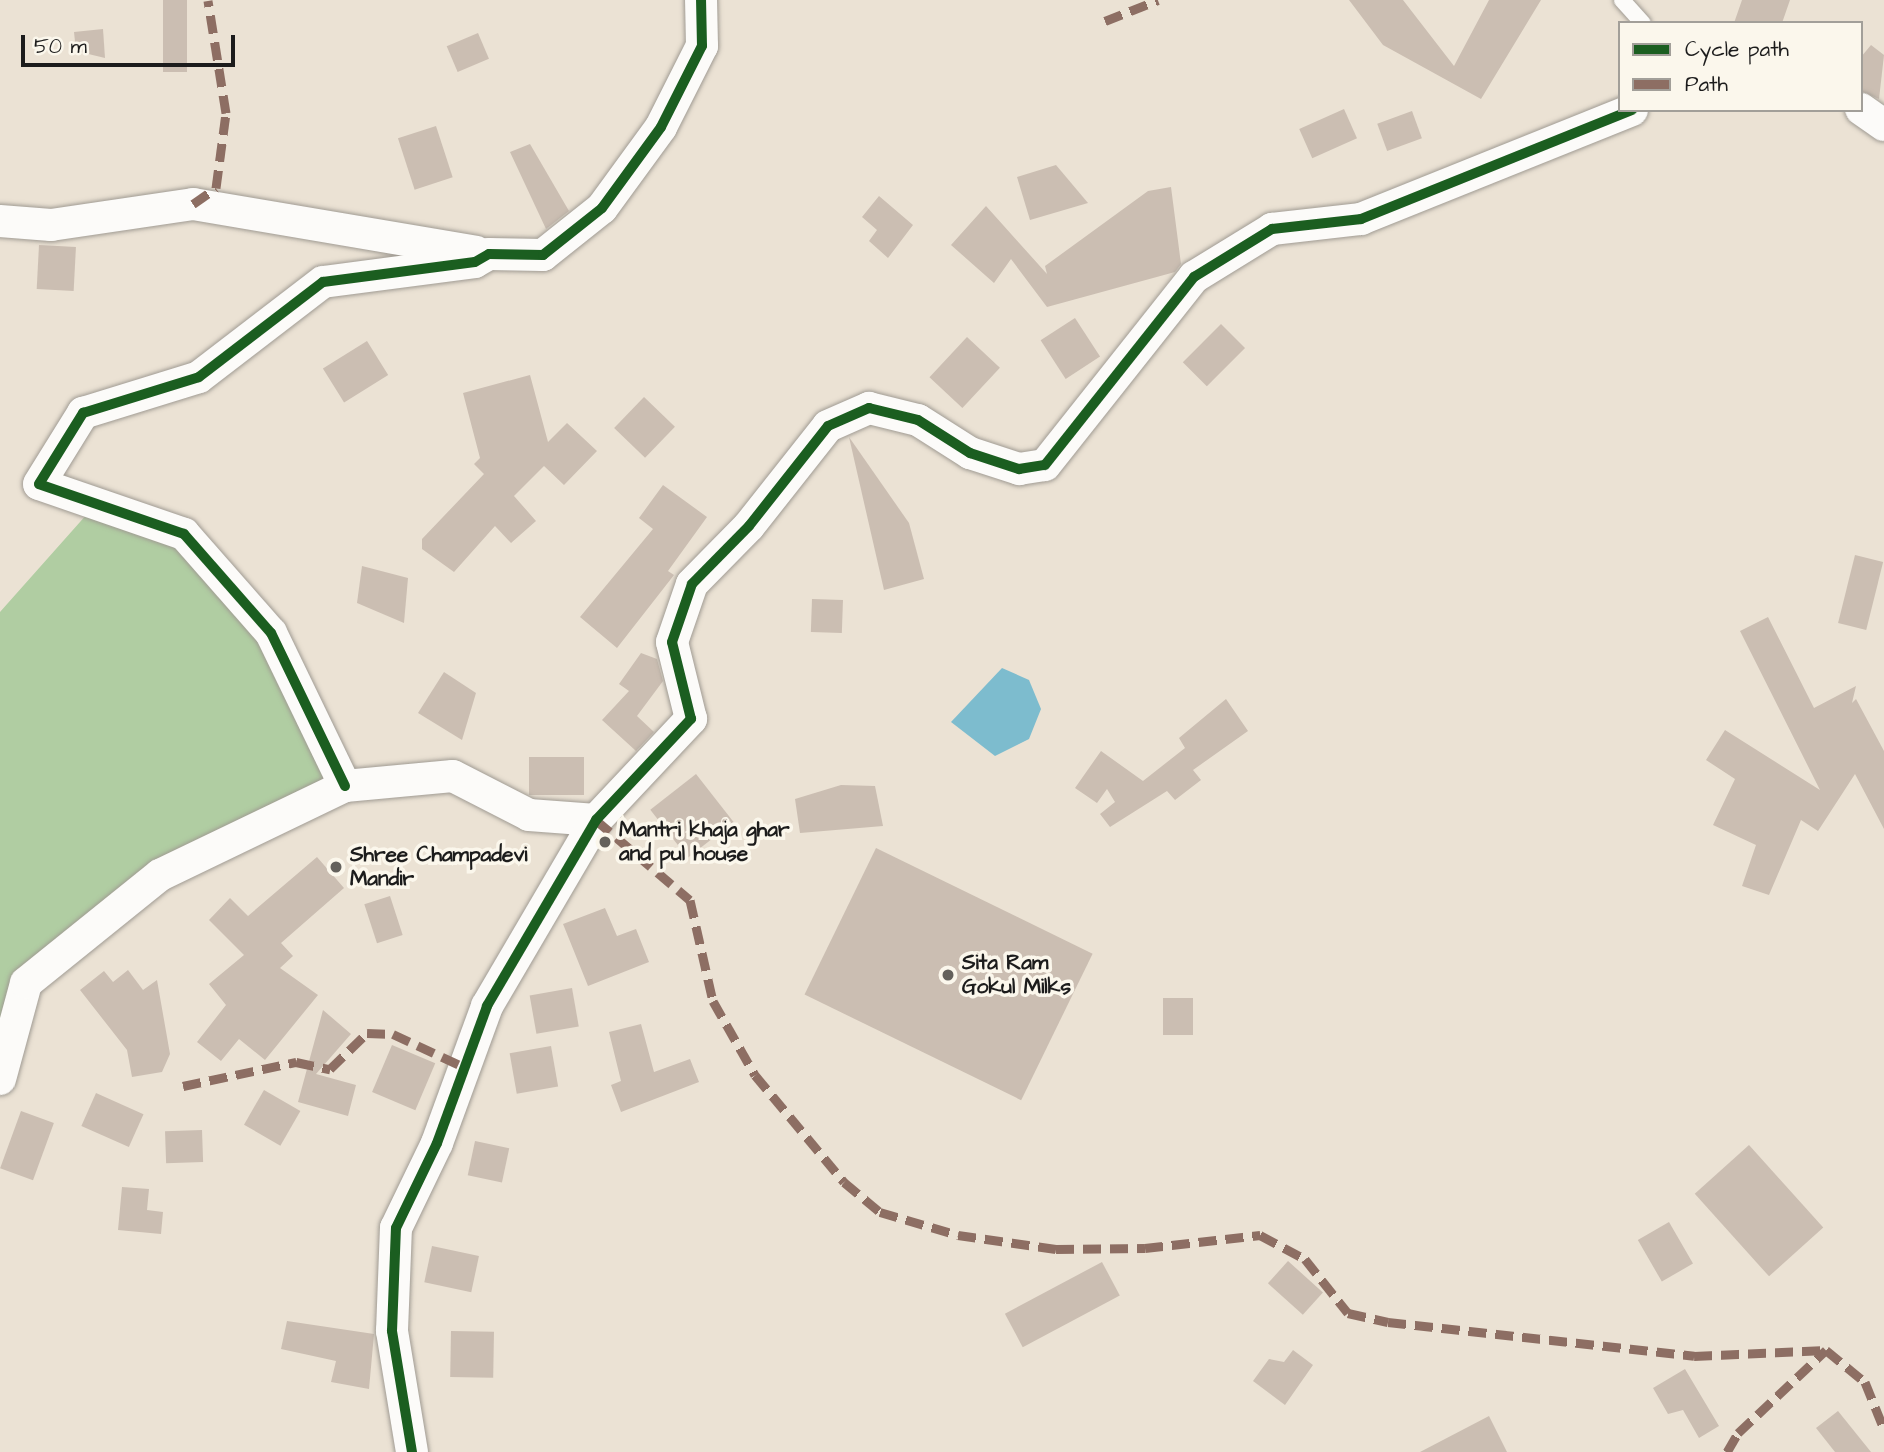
<!DOCTYPE html>
<style>
body{margin:0}
#map{position:relative;width:1884px;height:1452px;overflow:hidden;background:#ebe2d4;font-family:"Architects Daughter",sans-serif}
div>[style]{position:absolute}
[style*='--x']{left:calc(var(--x)*1px);top:calc(var(--y)*1px);width:calc(var(--w)*1px);rotate:calc(var(--a)*1deg)}
.forest>*{inset:0;background:#b0cda2}
.water>*{inset:0;background:#7dbcce}
.building>*{inset:0;background:#cbbeb2;transform-origin:0 0}
.roads{filter:drop-shadow(0 0 2px #a09b93) drop-shadow(0 0 2px #a09b93)}
.lane>*{height:16px;margin:-8px;padding:0 8px;transform-origin:8px;border-radius:8px;background:#fcfbf9}
.street>*{height:32px;margin:-16px;padding:0 16px;transform-origin:16px;border-radius:16px;background:#fcfbf9}
.quiet>*{height:9px;margin-top:-4.5px;transform-origin:0;background:repeating-linear-gradient(90deg,#8d6e63 0 18px,transparent 0 27px)}
.cycleway>*{height:10px;margin:-5px;padding:0 5px;transform-origin:5px;border-radius:5px;background:#1b5e20}
.dots>*{width:19px;height:19px;translate:-50% -50%;box-sizing:border-box;border:4px solid #fbf7ec;border-radius:50%}
span{translate:-50% -50%;white-space:nowrap;text-align:center;line-height:1.15;-webkit-text-stroke:7px #fbf7ec;paint-order:stroke}
.poi-label{font-size:21px;color:#1c1c1c;font-weight:700}
.left{translate:0 -50%;text-align:left}
.legend{position:absolute;left:1618px;top:21px;width:245px;height:91px;box-sizing:border-box;background:#fbf7ec;border:2px solid #a29f99;margin:0;padding:9px 12px;list-style:none;font-size:21px;color:#1c1c1c}
.legend li{display:flex;align-items:center;gap:14px;height:35px}
.legend b{width:35px;border:2px solid #a29f99}
.scale{position:absolute;left:21px;top:35px;width:214px;height:32px;box-sizing:border-box;border:4px solid #1c1c1c;border-top:0;padding-left:9px;font-size:21px;line-height:24px;white-space:nowrap;color:#1c1c1c;-webkit-text-stroke:5px #fbf7ec;paint-order:stroke}
</style>
<div id="map">
<div class="forest">
<div style="clip-path:polygon(96px 504px,178px 545px,258px 637px,345px 786px,22px 972px,0 1049px,0 612px)"></div>
</div>
<div class="water">
<div style="clip-path:polygon(1002px 668px,1029px 680px,1041px 709px,1029px 739px,995px 756px,951px 722px)"></div>
</div>
<div class="building">
<div style="left:163px;top:0;width:24px;height:72px"></div>
<div style="clip-path:polygon(1349px 0,1403px 0,1454px 66px,1489px 0,1541px 0,1481px 99px,1383px 45px)"></div>
<div style="clip-path:polygon(1742px 0,1790px 0,1782px 23px,1734px 23px)"></div>
<div style="clip-path:polygon(103px 29px,105px 58px,76px 51px,74px 32px)"></div>
<div style="left:478px;top:33px;width:28px;height:34px;rotate:67deg"></div>
<div style="clip-path:polygon(1871px 45px,1884px 55px,1879px 99px,1861px 91px,1861px 57px)"></div>
<div style="left:1344px;top:109px;width:32px;height:49px;rotate:66deg"></div>
<div style="left:1412px;top:111px;width:29px;height:37px;rotate:70deg"></div>
<div style="left:436px;top:126px;width:54px;height:40px;rotate:72deg"></div>
<div style="clip-path:polygon(530px 144px,569px 211px,546px 229px,510px 152px)"></div>
<div style="clip-path:polygon(1056px 165px,1088px 203px,1030px 220px,1017px 177px)"></div>
<div style="clip-path:polygon(1171px 187px,1181px 264px,1175px 272px,1047px 307px,1011px 259px,994px 283px,951px 245px,986px 206px,1047px 274px,1045px 266px,1148px 191px)"></div>
<div style="clip-path:polygon(879px 196px,913px 225px,888px 258px,869px 241px,877px 230px,862px 217px)"></div>
<div style="left:39px;top:245px;width:37px;height:44px;rotate:3deg"></div>
<div style="left:1075px;top:318px;width:46px;height:41px;rotate:57deg"></div>
<div style="left:1221px;top:324px;width:34px;height:54px;rotate:45deg"></div>
<div style="left:967px;top:337px;width:45px;height:55px;rotate:43deg"></div>
<div style="left:367px;top:341px;width:40px;height:52px;rotate:58deg"></div>
<div style="clip-path:polygon(530px 375px,548px 442px,567px 423px,597px 451px,564px 485px,544px 466px,514px 496px,536px 521px,511px 543px,495px 526px,454px 572px,422px 549px,422px 539px,484px 474px,474px 464px,480px 458px,463px 393px)"></div>
<div style="left:644px;top:397px;width:43px;height:43px;rotate:44deg"></div>
<div style="clip-path:polygon(849px 437px,909px 523px,924px 579px,884px 590px)"></div>
<div style="clip-path:polygon(663px 485px,707px 517px,668px 571px,674px 575px,617px 648px,580px 617px,653px 529px,639px 518px)"></div>
<div style="left:1855px;top:555px;width:29px;height:70px;rotate:14deg"></div>
<div style="clip-path:polygon(362px 566px,408px 578px,404px 623px,357px 603px)"></div>
<div style="left:812px;top:599px;width:31px;height:33px;rotate:2deg"></div>
<div style="clip-path:polygon(1768px 617px,1814px 708px,1856px 686px,1852px 703px,1856px 699px,1884px 751px,1884px 829px,1855px 774px,1818px 831px,1801px 820px,1769px 895px,1742px 886px,1756px 845px,1713px 825px,1735px 779px,1706px 760px,1725px 730px,1820px 790px,1740px 631px)"></div>
<div style="clip-path:polygon(641px 653px,657px 659px,663px 681px,637px 716px,654px 732px,636px 751px,602px 720px,629px 691px,619px 684px)"></div>
<div style="clip-path:polygon(444px 672px,476px 693px,462px 740px,418px 713px)"></div>
<div style="clip-path:polygon(1226px 699px,1248px 731px,1193px 770px,1201px 780px,1175px 800px,1167px 791px,1110px 827px,1100px 814px,1115px 802px,1107px 789px,1097px 803px,1075px 788px,1101px 751px,1143px 781px,1185px 748px,1179px 738px)"></div>
<div style="left:529px;top:757px;width:55px;height:38px"></div>
<div style="left:696px;top:774px;width:61px;height:58px;rotate:52deg"></div>
<div style="clip-path:polygon(841px 785px,875px 786px,883px 826px,800px 833px,795px 799px)"></div>
<div style="left:876px;top:848px;width:241px;height:163px;rotate:26deg"></div>
<div style="clip-path:polygon(317px 857px,344px 888px,281px 943px,293px 956px,280px 968px,318px 995px,265px 1060px,239px 1039px,221px 1061px,197px 1042px,226px 1005px,209px 984px,244px 955px,209px 920px,230px 898px,248px 916px)"></div>
<div style="left:390px;top:896px;width:41px;height:27px;rotate:72deg"></div>
<div style="clip-path:polygon(605px 908px,617px 936px,636px 929px,649px 962px,588px 986px,563px 924px)"></div>
<div style="clip-path:polygon(128px 970px,143px 990px,157px 980px,170px 1054px,162px 1072px,132px 1077px,127px 1050px,80px 990px,104px 971px,113px 982px)"></div>
<div style="left:572px;top:988px;width:39px;height:43px;rotate:80deg"></div>
<div style="left:1163px;top:998px;width:30px;height:37px"></div>
<div style="clip-path:polygon(323px 1010px,351px 1034px,316px 1074px,356px 1085px,348px 1116px,298px 1102px)"></div>
<div style="clip-path:polygon(641px 1024px,654px 1072px,690px 1059px,699px 1082px,621px 1112px,611px 1085px,621px 1081px,609px 1032px)"></div>
<div style="left:392px;top:1045px;width:47px;height:51px;rotate:23deg"></div>
<div style="left:551px;top:1046px;width:41px;height:42px;rotate:80deg"></div>
<div style="left:264px;top:1090px;width:42px;height:40px;rotate:30deg"></div>
<div style="left:96px;top:1093px;width:52px;height:36px;rotate:24deg"></div>
<div style="left:21px;top:1111px;width:35px;height:61px;rotate:20deg"></div>
<div style="left:202px;top:1130px;width:32px;height:37px;rotate:88deg"></div>
<div style="left:475px;top:1141px;width:35px;height:35px;rotate:12deg"></div>
<div style="left:1749px;top:1145px;width:111px;height:73px;rotate:48deg"></div>
<div style="clip-path:polygon(122px 1187px,149px 1189px,147px 1210px,163px 1212px,161px 1234px,118px 1230px)"></div>
<div style="left:1669px;top:1222px;width:48px;height:36px;rotate:60deg"></div>
<div style="left:432px;top:1246px;width:48px;height:37px;rotate:12deg"></div>
<div style="left:1288px;top:1261px;width:47px;height:30px;rotate:42deg"></div>
<div style="left:1102px;top:1262px;width:38px;height:110px;rotate:62deg"></div>
<div style="clip-path:polygon(287px 1321px,374px 1334px,369px 1389px,331px 1382px,336px 1361px,281px 1349px)"></div>
<div style="left:451px;top:1331px;width:43px;height:46px;rotate:1deg"></div>
<div style="clip-path:polygon(1293px 1350px,1313px 1365px,1285px 1405px,1253px 1381px,1269px 1359px,1284px 1362px)"></div>
<div style="clip-path:polygon(1685px 1369px,1719px 1426px,1699px 1438px,1683px 1410px,1668px 1414px,1653px 1388px)"></div>
<div style="clip-path:polygon(1838px 1411px,1871px 1452px,1835px 1452px,1816px 1428px)"></div>
<div style="clip-path:polygon(1489px 1416px,1507px 1452px,1420px 1452px)"></div>
</div>
<div class="roads">
<div class="lane">
<div style="--x:1622;--y:0;--w:31;--a:48"></div>
</div>
<div class="street">
<div style="--x:1861;--y:109;--w:28;--a:35"></div>
<div style="--x:0;--y:221;--w:51;--a:4.5"></div>
<div style="--x:51;--y:225;--w:144;--a:-8.4"></div>
<div style="--x:193;--y:204;--w:287;--a:9.6"></div>
<div style="--x:345;--y:786;--w:170;--a:-115.8"></div>
<div style="--x:271;--y:633;--w:132;--a:-131.3"></div>
<div style="--x:184;--y:534;--w:153;--a:-161"></div>
<div style="--x:39;--y:484;--w:84;--a:-58.2"></div>
<div style="--x:83;--y:413;--w:121;--a:-17.2"></div>
<div style="--x:199;--y:377;--w:156;--a:-37.5"></div>
<div style="--x:323;--y:282;--w:153;--a:-7.5"></div>
<div style="--x:475;--y:262;--w:16;--a:-30"></div>
<div style="--x:489;--y:254;--w:54;--a:1.1"></div>
<div style="--x:543;--y:255;--w:75;--a:-38.5"></div>
<div style="--x:602;--y:208;--w:100;--a:-53.9"></div>
<div style="--x:661;--y:127;--w:91;--a:-63.2"></div>
<div style="--x:702;--y:46;--w:46;--a:-91.2"></div>
<div style="--x:0;--y:1079;--w:99;--a:-74.8"></div>
<div style="--x:26;--y:983;--w:172;--a:-38.9"></div>
<div style="--x:160;--y:875;--w:205;--a:-25.7"></div>
<div style="--x:345;--y:786;--w:108;--a:-5.3"></div>
<div style="--x:453;--y:776;--w:85;--a:27.2"></div>
<div style="--x:529;--y:815;--w:67;--a:4.3"></div>
<div style="--x:412;--y:1452;--w:123;--a:-99.4"></div>
<div style="--x:392;--y:1331;--w:103;--a:-87.8"></div>
<div style="--x:396;--y:1228;--w:94;--a:-64.2"></div>
<div style="--x:437;--y:1143;--w:146;--a:-69.9"></div>
<div style="--x:487;--y:1006;--w:216;--a:-59.6"></div>
<div style="--x:596;--y:820;--w:139;--a:-46.8"></div>
<div style="--x:691;--y:719;--w:79;--a:-103.9"></div>
<div style="--x:672;--y:642;--w:61;--a:-71"></div>
<div style="--x:692;--y:584;--w:81;--a:-45.5"></div>
<div style="--x:749;--y:526;--w:127;--a:-51.7"></div>
<div style="--x:828;--y:426;--w:45;--a:-23.7"></div>
<div style="--x:869;--y:408;--w:50;--a:13.8"></div>
<div style="--x:918;--y:420;--w:62;--a:32.4"></div>
<div style="--x:970;--y:453;--w:52;--a:18.1"></div>
<div style="--x:1019;--y:469;--w:26;--a:-9"></div>
<div style="--x:1045;--y:465;--w:240;--a:-51.6"></div>
<div style="--x:1194;--y:277;--w:92;--a:-31.6"></div>
<div style="--x:1272;--y:229;--w:90;--a:-6.4"></div>
<div style="--x:1361;--y:219;--w:292;--a:-21.9"></div>
</div>
</div>
<div class="quiet">
<div style="--x:1105;--y:21;--w:57;--a:-21.6"></div>
<div style="--x:193;--y:204;--w:28;--a:-35"></div>
<div style="--x:216;--y:188;--w:76;--a:-82.4"></div>
<div style="--x:226;--y:113;--w:114;--a:-99.1"></div>
<div style="--x:596;--y:820;--w:123;--a:40.4"></div>
<div style="--x:690;--y:900;--w:104;--a:77.2"></div>
<div style="--x:713;--y:1001;--w:85;--a:60.4"></div>
<div style="--x:755;--y:1075;--w:139;--a:50.2"></div>
<div style="--x:844;--y:1182;--w:47;--a:39.8"></div>
<div style="--x:880;--y:1212;--w:81;--a:16.4"></div>
<div style="--x:958;--y:1235;--w:99;--a:8.1"></div>
<div style="--x:1056;--y:1249;--w:89;--a:-0.6"></div>
<div style="--x:1145;--y:1248;--w:116;--a:-6.4"></div>
<div style="--x:1260;--y:1235;--w:51;--a:28.1"></div>
<div style="--x:1305;--y:1259;--w:69;--a:51.5"></div>
<div style="--x:1348;--y:1313;--w:41;--a:12.7"></div>
<div style="--x:1388;--y:1322;--w:308;--a:6.3"></div>
<div style="--x:1694;--y:1356;--w:132;--a:-2.6"></div>
<div style="--x:1826;--y:1350;--w:50;--a:39.4"></div>
<div style="--x:1865;--y:1382;--w:51;--a:68"></div>
<div style="--x:183;--y:1086;--w:116;--a:-12"></div>
<div style="--x:296;--y:1062;--w:35;--a:12"></div>
<div style="--x:330;--y:1069;--w:52;--a:-44.2"></div>
<div style="--x:367;--y:1033;--w:26;--a:2"></div>
<div style="--x:393;--y:1034;--w:78;--a:24.9"></div>
<div style="--x:1727;--y:1452;--w:22;--a:-60"></div>
<div style="--x:1738;--y:1433;--w:121;--a:-43.3"></div>
</div>
<div class="cycleway">
<div style="--x:345;--y:786;--w:170;--a:-115.8"></div>
<div style="--x:271;--y:633;--w:132;--a:-131.3"></div>
<div style="--x:184;--y:534;--w:153;--a:-161"></div>
<div style="--x:39;--y:484;--w:84;--a:-58.2"></div>
<div style="--x:83;--y:413;--w:121;--a:-17.2"></div>
<div style="--x:199;--y:377;--w:156;--a:-37.5"></div>
<div style="--x:323;--y:282;--w:153;--a:-7.5"></div>
<div style="--x:475;--y:262;--w:16;--a:-30"></div>
<div style="--x:489;--y:254;--w:54;--a:1.1"></div>
<div style="--x:543;--y:255;--w:75;--a:-38.5"></div>
<div style="--x:602;--y:208;--w:100;--a:-53.9"></div>
<div style="--x:661;--y:127;--w:91;--a:-63.2"></div>
<div style="--x:702;--y:46;--w:46;--a:-91.2"></div>
<div style="--x:412;--y:1452;--w:123;--a:-99.4"></div>
<div style="--x:392;--y:1331;--w:103;--a:-87.8"></div>
<div style="--x:396;--y:1228;--w:94;--a:-64.2"></div>
<div style="--x:437;--y:1143;--w:146;--a:-69.9"></div>
<div style="--x:487;--y:1006;--w:216;--a:-59.6"></div>
<div style="--x:596;--y:820;--w:139;--a:-46.8"></div>
<div style="--x:691;--y:719;--w:79;--a:-103.9"></div>
<div style="--x:672;--y:642;--w:61;--a:-71"></div>
<div style="--x:692;--y:584;--w:81;--a:-45.5"></div>
<div style="--x:749;--y:526;--w:127;--a:-51.7"></div>
<div style="--x:828;--y:426;--w:45;--a:-23.7"></div>
<div style="--x:869;--y:408;--w:50;--a:13.8"></div>
<div style="--x:918;--y:420;--w:62;--a:32.4"></div>
<div style="--x:970;--y:453;--w:52;--a:18.1"></div>
<div style="--x:1019;--y:469;--w:26;--a:-9"></div>
<div style="--x:1045;--y:465;--w:240;--a:-51.6"></div>
<div style="--x:1194;--y:277;--w:92;--a:-31.6"></div>
<div style="--x:1272;--y:229;--w:90;--a:-6.4"></div>
<div style="--x:1361;--y:219;--w:292;--a:-21.9"></div>
</div>
<div class="dots">
<div style="left:605px;top:842px;background:#64615c"></div>
<div style="left:336px;top:867px;background:#64615c"></div>
<div style="left:948px;top:975px;background:#64615c"></div>
</div>
<div class="poi-label">
<span class="left" style="left:619px;top:842px">Mantri khaja ghar<br>and pul house</span>
<span class="left" style="left:350px;top:867px">Shree Champadevi<br>Mandir</span>
<span class="left" style="left:962px;top:975px">Sita Ram<br>Gokul Milks</span>
</div>
<ul class="legend">
<li><b style="height:9px;background:#1b5e20"></b>Cycle path</li>
<li><b style="height:9px;background:#8d6e63"></b>Path</li>
</ul>
<div class="scale">50 m</div>
</div>
